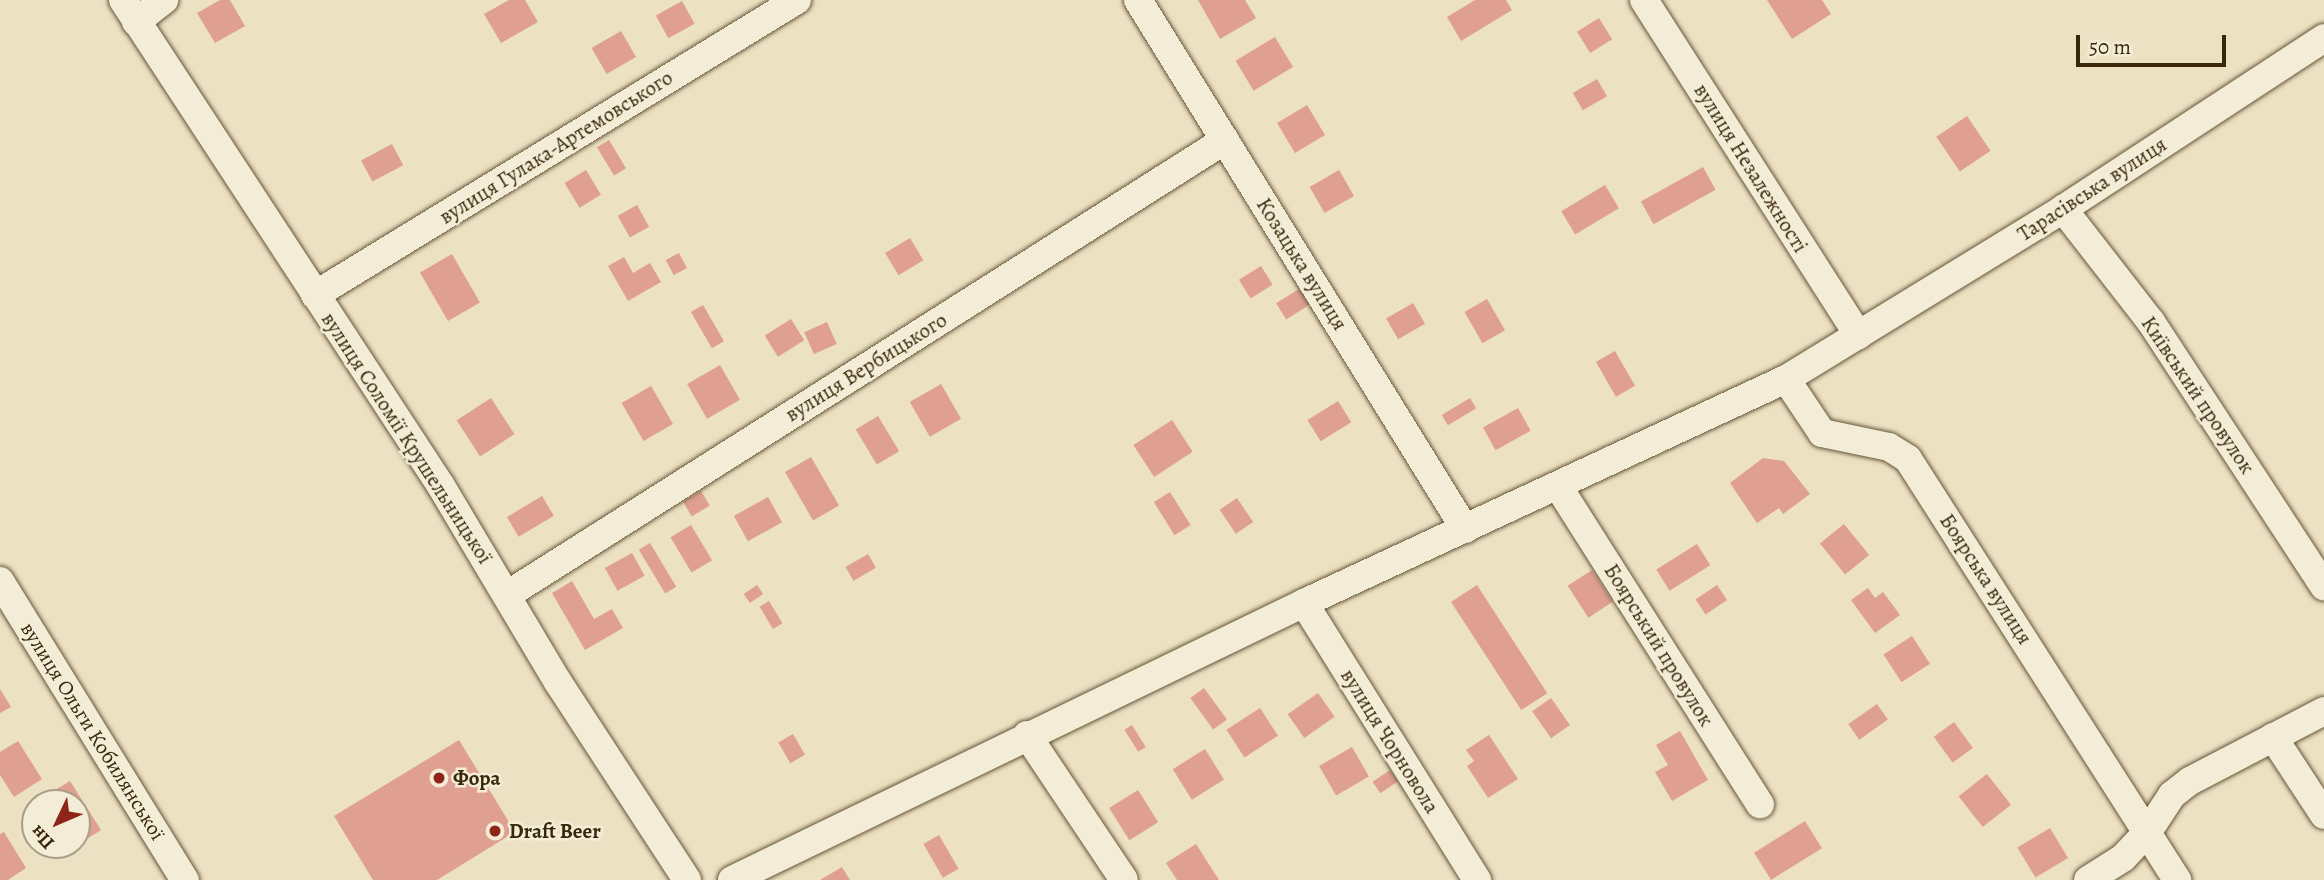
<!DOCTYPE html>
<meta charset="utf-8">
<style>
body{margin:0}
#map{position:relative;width:2324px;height:880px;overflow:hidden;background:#ece1c2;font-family:Alegreya,serif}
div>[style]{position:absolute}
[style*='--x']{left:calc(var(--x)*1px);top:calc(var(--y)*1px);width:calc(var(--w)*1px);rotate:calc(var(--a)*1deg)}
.building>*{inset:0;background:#dfa091;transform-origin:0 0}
.roads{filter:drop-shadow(0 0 2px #665638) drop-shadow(0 0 2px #665638)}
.minor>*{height:28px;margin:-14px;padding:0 14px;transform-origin:14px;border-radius:14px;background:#f3ecd7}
.dots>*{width:19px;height:19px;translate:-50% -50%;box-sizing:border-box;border:4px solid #f3ecd7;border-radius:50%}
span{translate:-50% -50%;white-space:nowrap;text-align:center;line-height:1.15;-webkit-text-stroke:5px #f3ecd7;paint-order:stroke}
.street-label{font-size:21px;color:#39270a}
.poi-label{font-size:21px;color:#39270a;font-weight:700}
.left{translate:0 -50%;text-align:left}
.north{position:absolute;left:21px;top:789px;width:70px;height:70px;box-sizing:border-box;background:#f3ecd7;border:2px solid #a99d85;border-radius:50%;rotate:226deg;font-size:19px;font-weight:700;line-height:28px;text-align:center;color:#39270a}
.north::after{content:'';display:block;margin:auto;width:24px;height:32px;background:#8f2418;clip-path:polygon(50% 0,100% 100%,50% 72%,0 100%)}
.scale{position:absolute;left:2076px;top:35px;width:150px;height:32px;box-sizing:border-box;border:4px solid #39270a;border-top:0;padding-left:9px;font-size:21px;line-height:24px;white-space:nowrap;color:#39270a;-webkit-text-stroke:5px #f3ecd7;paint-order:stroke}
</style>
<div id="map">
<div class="building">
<div style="clip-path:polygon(220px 0,230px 0,245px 26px,215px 43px,197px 13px)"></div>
<div style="clip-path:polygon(509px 0,525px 0,538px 22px,501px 43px,484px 14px)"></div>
<div style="clip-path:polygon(1198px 0,1245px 0,1256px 18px,1220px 39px)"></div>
<div style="clip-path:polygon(1475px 0,1506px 0,1512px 10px,1461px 41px,1447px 17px)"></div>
<div style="clip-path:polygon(1767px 0,1822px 0,1831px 14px,1792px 39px)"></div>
<div style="left:682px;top:1px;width:26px;height:30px;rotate:61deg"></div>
<div style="left:1599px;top:18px;width:25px;height:26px;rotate:58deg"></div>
<div style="left:621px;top:31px;width:30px;height:34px;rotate:60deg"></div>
<div style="left:1275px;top:37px;width:35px;height:46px;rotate:59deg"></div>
<div style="left:1597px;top:79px;width:20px;height:28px;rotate:60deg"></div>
<div style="left:1307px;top:105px;width:35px;height:35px;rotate:59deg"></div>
<div style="left:1967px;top:116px;width:42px;height:37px;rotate:56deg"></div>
<div style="left:609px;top:140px;width:33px;height:14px;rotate:59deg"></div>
<div style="left:392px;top:144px;width:24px;height:35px;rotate:62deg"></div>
<div style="left:1703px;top:167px;width:26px;height:71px;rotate:61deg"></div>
<div style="left:586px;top:170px;width:29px;height:25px;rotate:59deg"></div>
<div style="left:1339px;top:170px;width:30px;height:34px;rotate:60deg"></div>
<div style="left:1605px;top:185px;width:27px;height:51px;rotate:59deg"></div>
<div style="left:637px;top:205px;width:25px;height:22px;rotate:61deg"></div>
<div style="left:910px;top:238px;width:26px;height:29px;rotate:59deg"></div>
<div style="left:679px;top:253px;width:17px;height:15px;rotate:62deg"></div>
<div style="left:452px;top:254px;width:56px;height:37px;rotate:60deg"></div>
<div style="clip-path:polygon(624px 257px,633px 273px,650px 263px,661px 282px,628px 301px,608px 266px)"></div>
<div style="left:1261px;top:266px;width:22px;height:26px;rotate:58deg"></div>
<div style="left:1299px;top:289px;width:19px;height:27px;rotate:58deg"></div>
<div style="left:1487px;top:299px;width:36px;height:26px;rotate:60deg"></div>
<div style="left:1413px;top:303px;width:24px;height:31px;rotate:60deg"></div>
<div style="left:703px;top:305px;width:42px;height:14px;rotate:60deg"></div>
<div style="left:791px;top:319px;width:25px;height:31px;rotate:58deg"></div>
<div style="left:827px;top:322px;width:24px;height:25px;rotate:66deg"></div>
<div style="left:1615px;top:351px;width:40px;height:22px;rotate:60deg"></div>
<div style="left:720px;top:365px;width:40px;height:38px;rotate:60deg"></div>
<div style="left:941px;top:384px;width:40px;height:36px;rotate:60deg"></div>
<div style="left:651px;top:386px;width:44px;height:34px;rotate:60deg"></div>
<div style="left:491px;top:398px;width:43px;height:41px;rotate:57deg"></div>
<div style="left:1470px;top:398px;width:12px;height:33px;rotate:59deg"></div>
<div style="left:1338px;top:401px;width:25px;height:36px;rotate:58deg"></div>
<div style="left:1518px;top:408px;width:26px;height:40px;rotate:61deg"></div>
<div style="left:878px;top:416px;width:41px;height:26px;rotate:59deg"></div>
<div style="left:1172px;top:420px;width:38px;height:46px;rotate:57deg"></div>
<div style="left:811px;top:457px;width:56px;height:30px;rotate:60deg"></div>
<div style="clip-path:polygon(1763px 458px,1784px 461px,1810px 494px,1783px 514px,1779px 508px,1757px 523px,1730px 483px)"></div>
<div style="left:701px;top:491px;width:17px;height:21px;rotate:59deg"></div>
<div style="left:1170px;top:492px;width:39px;height:19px;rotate:58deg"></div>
<div style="left:542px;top:496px;width:23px;height:41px;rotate:59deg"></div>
<div style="left:768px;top:497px;width:29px;height:39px;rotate:61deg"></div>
<div style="left:1237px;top:498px;width:29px;height:21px;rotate:56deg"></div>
<div style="left:1844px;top:524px;width:40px;height:31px;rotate:51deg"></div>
<div style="left:691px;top:525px;width:41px;height:24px;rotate:59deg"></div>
<div style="left:650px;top:543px;width:51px;height:13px;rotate:59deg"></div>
<div style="left:1697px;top:544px;width:25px;height:48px;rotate:58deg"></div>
<div style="left:632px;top:553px;width:26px;height:31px;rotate:61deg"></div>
<div style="left:868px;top:554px;width:16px;height:26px;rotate:60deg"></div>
<div style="left:1592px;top:570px;width:38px;height:29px;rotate:57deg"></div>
<div style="clip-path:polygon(572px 581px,594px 619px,612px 609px,623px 628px,585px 650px,552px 593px)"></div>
<div style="left:757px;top:585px;width:11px;height:16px;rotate:56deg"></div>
<div style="left:1477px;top:585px;width:129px;height:31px;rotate:57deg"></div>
<div style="left:1717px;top:585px;width:18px;height:26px;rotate:56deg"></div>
<div style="clip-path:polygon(1868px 588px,1875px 598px,1883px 592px,1900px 615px,1875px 633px,1851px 600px)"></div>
<div style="left:769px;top:601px;width:26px;height:11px;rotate:59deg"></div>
<div style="left:1912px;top:636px;width:33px;height:34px;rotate:57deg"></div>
<div style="left:1204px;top:688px;width:39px;height:17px;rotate:54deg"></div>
<div style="clip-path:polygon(0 689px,11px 707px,0 713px)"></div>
<div style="left:1318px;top:693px;width:29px;height:37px;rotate:55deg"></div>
<div style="left:1551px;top:698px;width:33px;height:23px;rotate:55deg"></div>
<div style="left:1877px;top:704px;width:19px;height:35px;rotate:55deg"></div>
<div style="left:1260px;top:708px;width:33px;height:40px;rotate:57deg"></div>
<div style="left:1954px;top:722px;width:32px;height:25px;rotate:54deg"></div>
<div style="left:1132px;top:725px;width:26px;height:9px;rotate:58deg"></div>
<div style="clip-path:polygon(1680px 731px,1708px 780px,1672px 801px,1655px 772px,1668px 765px,1656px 745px)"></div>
<div style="left:793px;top:734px;width:24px;height:17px;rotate:60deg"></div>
<div style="clip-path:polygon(1489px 735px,1518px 779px,1488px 798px,1467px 766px,1474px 761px,1466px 750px)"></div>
<div style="clip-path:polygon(459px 740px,515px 832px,437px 880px,373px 880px,334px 816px)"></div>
<div style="clip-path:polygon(18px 741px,42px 779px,14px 797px,0 775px,0 752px)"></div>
<div style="left:1352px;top:747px;width:34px;height:38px;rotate:60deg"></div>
<div style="left:1205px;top:749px;width:36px;height:38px;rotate:58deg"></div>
<div style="left:1390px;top:770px;width:14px;height:21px;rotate:56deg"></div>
<div style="left:1987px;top:774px;width:39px;height:36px;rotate:52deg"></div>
<div style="clip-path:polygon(70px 781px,101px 830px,77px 845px,77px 803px,45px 803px,42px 798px)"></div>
<div style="left:1138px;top:790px;width:38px;height:34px;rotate:58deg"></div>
<div style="clip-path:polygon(35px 805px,35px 833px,22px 813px)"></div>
<div style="left:1805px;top:821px;width:32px;height:60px;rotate:58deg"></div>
<div style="left:2050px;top:828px;width:35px;height:38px;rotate:59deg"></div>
<div style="clip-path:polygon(4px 832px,26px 868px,8px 880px,0 880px,0 834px)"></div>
<div style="left:939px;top:835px;width:39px;height:18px;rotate:60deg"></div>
<div style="clip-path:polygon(1196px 844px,1219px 880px,1177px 880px,1166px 863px)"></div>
<div style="clip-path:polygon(842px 867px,850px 880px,820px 880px)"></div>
</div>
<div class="roads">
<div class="minor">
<div style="--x:123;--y:0;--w:581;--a:56.8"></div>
<div style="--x:441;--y:486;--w:228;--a:59.2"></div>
<div style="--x:558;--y:682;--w:236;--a:56.9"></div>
<div style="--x:1138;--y:0;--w:622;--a:58.28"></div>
<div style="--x:1644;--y:0;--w:398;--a:57.4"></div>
<div style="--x:136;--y:22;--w:36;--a:-38"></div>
<div style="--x:2063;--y:209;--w:143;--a:52.1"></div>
<div style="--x:2151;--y:322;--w:316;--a:56.8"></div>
<div style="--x:315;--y:295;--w:565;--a:-31.47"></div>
<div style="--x:1786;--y:379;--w:65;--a:56.3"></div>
<div style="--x:1822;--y:433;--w:68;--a:11.8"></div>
<div style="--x:1889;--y:447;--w:22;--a:32"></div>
<div style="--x:1908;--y:459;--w:500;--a:57.4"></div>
<div style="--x:1558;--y:486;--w:377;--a:57.6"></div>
<div style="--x:0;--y:581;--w:352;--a:58.3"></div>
<div style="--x:507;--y:595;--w:850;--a:-32.36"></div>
<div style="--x:1304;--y:603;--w:327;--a:58"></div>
<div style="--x:1027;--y:735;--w:174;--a:56.2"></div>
<div style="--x:2273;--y:737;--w:93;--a:56.8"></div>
<div style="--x:732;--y:880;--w:636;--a:-25.84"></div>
<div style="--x:1304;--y:603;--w:532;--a:-24.93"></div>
<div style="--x:1786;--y:379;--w:325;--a:-31.5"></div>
<div style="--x:2063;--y:209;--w:312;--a:-33.2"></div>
<div style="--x:2088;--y:880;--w:41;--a:-32.2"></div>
<div style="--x:2123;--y:858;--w:38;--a:-47"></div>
<div style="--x:2149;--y:830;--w:42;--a:-56.7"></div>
<div style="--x:2172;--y:795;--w:23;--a:-38"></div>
<div style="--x:2190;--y:781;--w:151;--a:-27.6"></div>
</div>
</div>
<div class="dots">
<div style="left:439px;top:778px;background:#8f2418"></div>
<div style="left:495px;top:831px;background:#8f2418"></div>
</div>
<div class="street-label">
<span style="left:556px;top:147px;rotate:-32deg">вулиця Гулака-Артемовського</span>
<span style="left:1751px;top:168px;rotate:58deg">вулиця Незалежності</span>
<span style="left:2092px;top:189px;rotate:-33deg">Тарасівська вулиця</span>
<span style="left:1302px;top:264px;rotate:58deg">Козацька вулиця</span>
<span style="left:866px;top:367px;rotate:-32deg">вулиця Вербицького</span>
<span style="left:2198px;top:395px;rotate:56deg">Київський провулок</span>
<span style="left:407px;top:438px;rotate:57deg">вулиця Соломії Крушельницької</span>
<span style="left:1986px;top:579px;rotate:57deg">Боярська вулиця</span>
<span style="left:1659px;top:645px;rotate:58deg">Боярський провулок</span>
<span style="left:93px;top:731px;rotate:58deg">вулиця Ольги Кобилянської</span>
<span style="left:1390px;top:741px;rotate:58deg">вулиця Чорновола</span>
</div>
<div class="poi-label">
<span class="left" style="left:453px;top:778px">Фора</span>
<span class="left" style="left:509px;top:831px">Draft Beer</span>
</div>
<div class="north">Пн</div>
<div class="scale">50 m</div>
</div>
